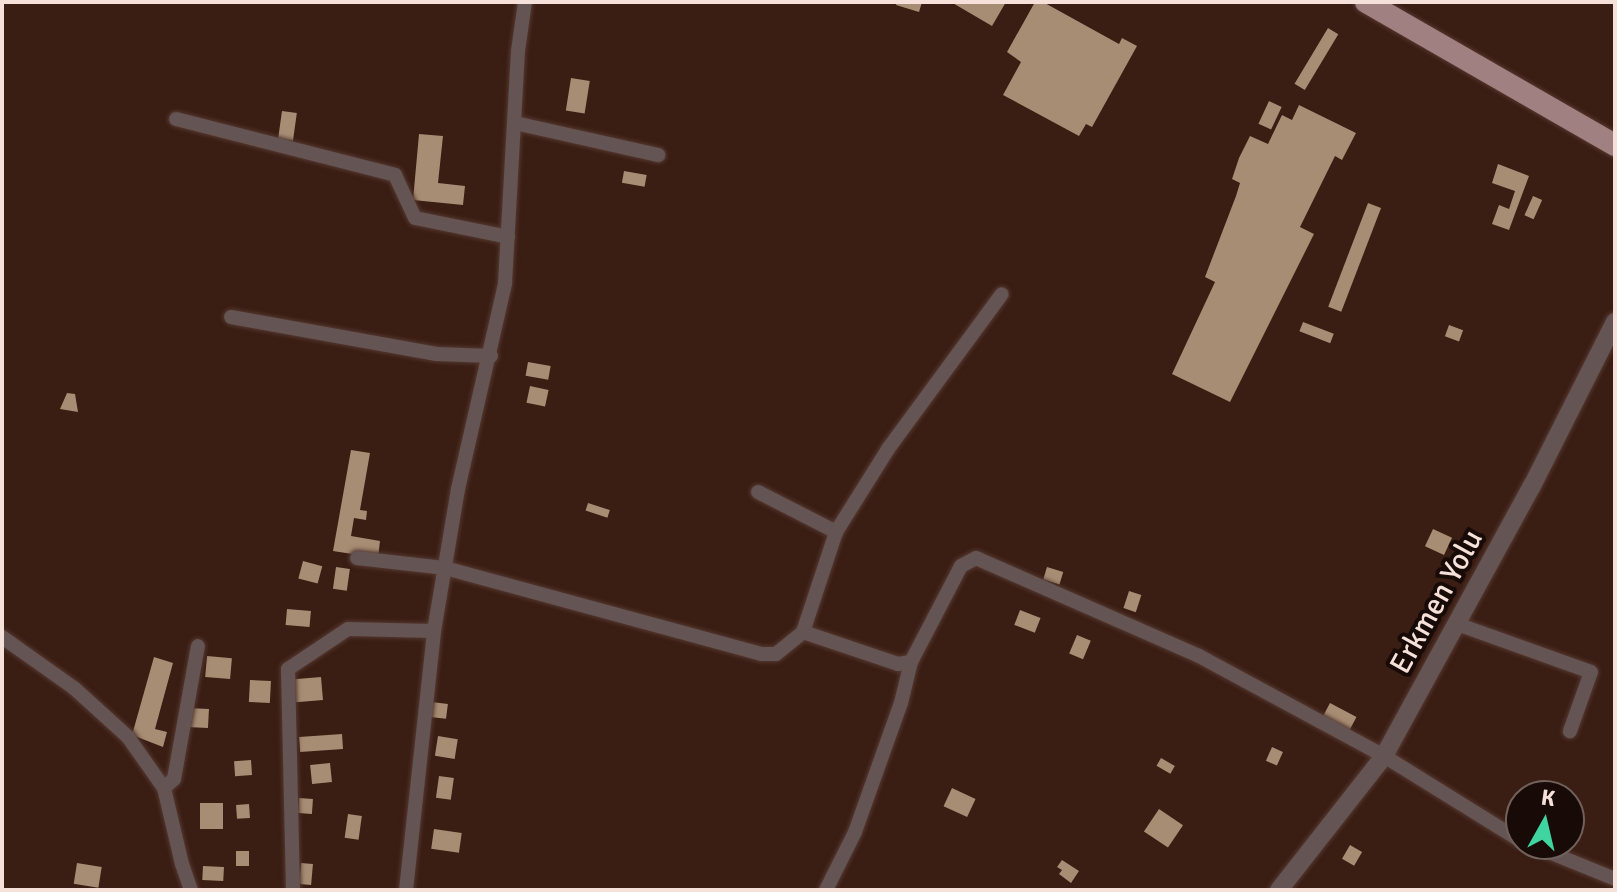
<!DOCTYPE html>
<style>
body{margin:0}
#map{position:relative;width:1617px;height:892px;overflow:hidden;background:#3a1d13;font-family:Signika,sans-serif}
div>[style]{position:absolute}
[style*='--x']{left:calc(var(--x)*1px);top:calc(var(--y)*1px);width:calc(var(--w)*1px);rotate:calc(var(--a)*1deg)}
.building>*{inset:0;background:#a78d74;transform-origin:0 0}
.roads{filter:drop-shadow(0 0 2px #54382f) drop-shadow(0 0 2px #54382f)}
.minor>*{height:14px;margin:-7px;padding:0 7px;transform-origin:7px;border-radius:7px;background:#645454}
.tertiary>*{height:18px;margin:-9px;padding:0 9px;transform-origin:9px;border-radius:9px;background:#645454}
.primary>*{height:22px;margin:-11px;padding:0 11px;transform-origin:11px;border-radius:11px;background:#a18082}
span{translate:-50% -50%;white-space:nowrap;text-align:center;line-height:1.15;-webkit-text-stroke:8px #180b07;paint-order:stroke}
.street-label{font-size:30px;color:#f5e1da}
.frame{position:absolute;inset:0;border:4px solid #f5e1da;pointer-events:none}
.north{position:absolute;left:1505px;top:780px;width:80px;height:80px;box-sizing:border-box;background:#180b07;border:2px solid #70615b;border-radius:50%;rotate:8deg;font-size:22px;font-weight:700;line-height:32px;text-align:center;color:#f5e1da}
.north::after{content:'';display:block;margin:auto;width:28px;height:36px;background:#40d4a1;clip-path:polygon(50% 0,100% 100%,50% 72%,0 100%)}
</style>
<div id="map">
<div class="building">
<div style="clip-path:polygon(897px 2px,922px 2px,919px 12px,896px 5px)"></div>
<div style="clip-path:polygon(951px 2px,1006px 2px,992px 26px)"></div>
<div style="clip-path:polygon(1035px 2px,1043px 2px,1119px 44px,1122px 38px,1137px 46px,1092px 127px,1086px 124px,1079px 136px,1003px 95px,1021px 62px,1007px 52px)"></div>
<div style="left:1328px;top:28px;width:12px;height:65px;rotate:31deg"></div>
<div style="left:571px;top:78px;width:19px;height:33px;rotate:9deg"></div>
<div style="left:1269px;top:101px;width:14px;height:25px;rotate:25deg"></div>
<div style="clip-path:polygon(1299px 105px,1356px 133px,1342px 160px,1335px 156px,1300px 227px,1314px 234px,1230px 402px,1172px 374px,1215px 282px,1205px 277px,1236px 196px,1240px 183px,1232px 179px,1239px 158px,1250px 136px,1268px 144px,1282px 115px,1292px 120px)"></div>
<div style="left:282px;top:111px;width:15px;height:28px;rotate:8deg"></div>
<div style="clip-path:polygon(419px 134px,443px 136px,438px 183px,465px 186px,463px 205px,413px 200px)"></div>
<div style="clip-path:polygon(1498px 164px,1529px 176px,1509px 230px,1492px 224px,1499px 205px,1509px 209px,1515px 191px,1492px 183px)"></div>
<div style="left:624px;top:171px;width:23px;height:12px;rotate:10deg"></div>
<div style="left:1533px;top:196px;width:10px;height:21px;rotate:24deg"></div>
<div style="left:1368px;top:203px;width:14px;height:111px;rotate:21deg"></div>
<div style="left:1303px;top:322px;width:33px;height:10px;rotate:21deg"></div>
<div style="left:1449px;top:325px;width:15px;height:12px;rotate:20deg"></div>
<div style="left:528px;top:362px;width:23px;height:14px;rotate:10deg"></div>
<div style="left:530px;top:386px;width:19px;height:17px;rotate:12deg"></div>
<div style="clip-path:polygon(67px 393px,75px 394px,78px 412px,60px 409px)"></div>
<div style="clip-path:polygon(351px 450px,370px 453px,360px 510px,367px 511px,366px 520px,354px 518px,351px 536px,380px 541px,378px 558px,333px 551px)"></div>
<div style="left:588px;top:503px;width:23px;height:8px;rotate:18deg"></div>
<div style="left:1433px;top:529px;width:21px;height:19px;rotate:25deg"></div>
<div style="left:303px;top:561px;width:20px;height:18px;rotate:15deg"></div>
<div style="left:336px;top:567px;width:14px;height:22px;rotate:8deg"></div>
<div style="left:1047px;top:567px;width:17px;height:13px;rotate:17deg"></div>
<div style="left:1129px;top:591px;width:13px;height:18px;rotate:18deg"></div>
<div style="left:287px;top:609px;width:24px;height:16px;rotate:5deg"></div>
<div style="left:1020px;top:610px;width:22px;height:16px;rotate:21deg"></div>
<div style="left:1077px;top:635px;width:15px;height:20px;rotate:23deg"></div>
<div style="left:207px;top:656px;width:25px;height:21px;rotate:5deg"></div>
<div style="clip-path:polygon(154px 657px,173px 663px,155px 729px,167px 732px,163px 747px,132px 735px)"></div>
<div style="left:321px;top:677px;width:23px;height:27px;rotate:85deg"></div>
<div style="left:250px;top:680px;width:21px;height:22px;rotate:3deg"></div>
<div style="left:432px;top:702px;width:16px;height:15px;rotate:7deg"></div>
<div style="left:1330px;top:703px;width:30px;height:15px;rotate:28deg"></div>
<div style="left:188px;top:708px;width:21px;height:19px;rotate:3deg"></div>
<div style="left:342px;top:734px;width:15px;height:43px;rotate:86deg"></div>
<div style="left:438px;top:736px;width:20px;height:20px;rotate:9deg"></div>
<div style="left:1272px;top:747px;width:12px;height:15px;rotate:24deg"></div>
<div style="left:1161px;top:758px;width:16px;height:9px;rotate:30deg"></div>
<div style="left:251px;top:760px;width:15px;height:17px;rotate:86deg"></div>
<div style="left:330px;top:763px;width:19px;height:20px;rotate:84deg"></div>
<div style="left:439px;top:776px;width:15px;height:22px;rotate:8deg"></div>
<div style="left:952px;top:788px;width:26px;height:20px;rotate:25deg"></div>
<div style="left:299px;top:798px;width:14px;height:15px;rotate:4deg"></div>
<div style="left:200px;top:803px;width:23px;height:26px"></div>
<div style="left:249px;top:804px;width:14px;height:13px;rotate:86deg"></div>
<div style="left:1159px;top:809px;width:29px;height:27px;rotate:34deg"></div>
<div style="left:348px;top:814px;width:14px;height:24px;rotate:8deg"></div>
<div style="left:434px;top:829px;width:28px;height:20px;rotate:8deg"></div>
<div style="left:1350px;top:845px;width:14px;height:16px;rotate:30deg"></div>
<div style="left:236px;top:851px;width:13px;height:15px"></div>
<div style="clip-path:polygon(1062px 860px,1079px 871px,1071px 883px,1059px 874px,1062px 870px,1057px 867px)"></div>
<div style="left:77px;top:863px;width:25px;height:21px;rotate:9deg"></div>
<div style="left:301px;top:863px;width:12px;height:21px;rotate:5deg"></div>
<div style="left:203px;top:866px;width:21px;height:14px;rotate:3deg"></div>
</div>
<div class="roads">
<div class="minor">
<div style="--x:176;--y:119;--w:226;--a:14.3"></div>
<div style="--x:395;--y:175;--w:47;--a:65.1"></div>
<div style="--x:415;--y:218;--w:95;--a:11.5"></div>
<div style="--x:515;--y:123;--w:147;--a:12.6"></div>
<div style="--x:231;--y:317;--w:209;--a:10.2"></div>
<div style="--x:437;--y:354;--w:54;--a:2.1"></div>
<div style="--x:758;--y:492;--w:88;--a:27.1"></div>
<div style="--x:357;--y:558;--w:89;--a:6.5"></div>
<div style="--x:445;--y:568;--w:327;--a:15.2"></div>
<div style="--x:761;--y:654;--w:15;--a:0"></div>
<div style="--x:776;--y:654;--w:35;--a:-39"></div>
<div style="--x:803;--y:632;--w:105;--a:-71.7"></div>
<div style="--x:836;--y:532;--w:98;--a:-57.9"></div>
<div style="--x:888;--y:449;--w:192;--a:-53.7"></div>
<div style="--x:1457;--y:624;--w:142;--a:19.7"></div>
<div style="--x:1591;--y:672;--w:63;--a:109.6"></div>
<div style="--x:803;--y:632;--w:100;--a:18.6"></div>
<div style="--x:898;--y:664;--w:13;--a:-9"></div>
<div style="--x:2;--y:637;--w:88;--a:35.3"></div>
<div style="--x:74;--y:688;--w:73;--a:42.2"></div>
<div style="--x:128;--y:737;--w:62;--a:54.8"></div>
<div style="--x:164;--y:788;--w:78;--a:76.7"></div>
<div style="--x:182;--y:864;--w:28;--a:71"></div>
<div style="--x:164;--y:788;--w:13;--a:-42"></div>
<div style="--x:174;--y:779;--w:135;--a:-79.8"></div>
<div style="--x:1529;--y:844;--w:93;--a:22.1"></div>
<div style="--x:293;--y:890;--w:221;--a:-91.3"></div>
<div style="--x:288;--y:669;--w:72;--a:-33.7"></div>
<div style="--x:348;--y:629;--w:86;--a:1.3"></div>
<div style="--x:406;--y:890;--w:261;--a:-83.8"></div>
<div style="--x:434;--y:631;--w:144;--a:-80.4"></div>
<div style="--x:458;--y:489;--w:211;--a:-77.1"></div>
<div style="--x:505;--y:283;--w:232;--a:-86.8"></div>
<div style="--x:518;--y:51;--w:49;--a:-81.9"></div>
<div style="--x:826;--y:890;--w:65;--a:-63.4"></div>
<div style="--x:855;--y:832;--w:137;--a:-70.4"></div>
<div style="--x:901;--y:703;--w:42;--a:-76.3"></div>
<div style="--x:911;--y:662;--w:108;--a:-62.5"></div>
<div style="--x:961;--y:566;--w:17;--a:-28"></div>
<div style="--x:976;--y:558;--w:244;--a:23.7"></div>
<div style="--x:1199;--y:656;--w:210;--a:28.4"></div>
<div style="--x:1384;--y:756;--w:161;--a:31.8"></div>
</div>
<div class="tertiary">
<div style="--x:1279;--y:890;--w:170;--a:-51.9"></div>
<div style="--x:1384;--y:756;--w:308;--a:-61.3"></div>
<div style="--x:1532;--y:486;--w:184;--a:-63.2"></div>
</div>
<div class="primary">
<div style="--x:1366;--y:2;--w:287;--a:29.9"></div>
</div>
</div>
<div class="street-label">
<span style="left:1437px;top:602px;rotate:-61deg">Erkmen Yolu</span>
</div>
<div class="frame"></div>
<div class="north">K</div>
</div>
